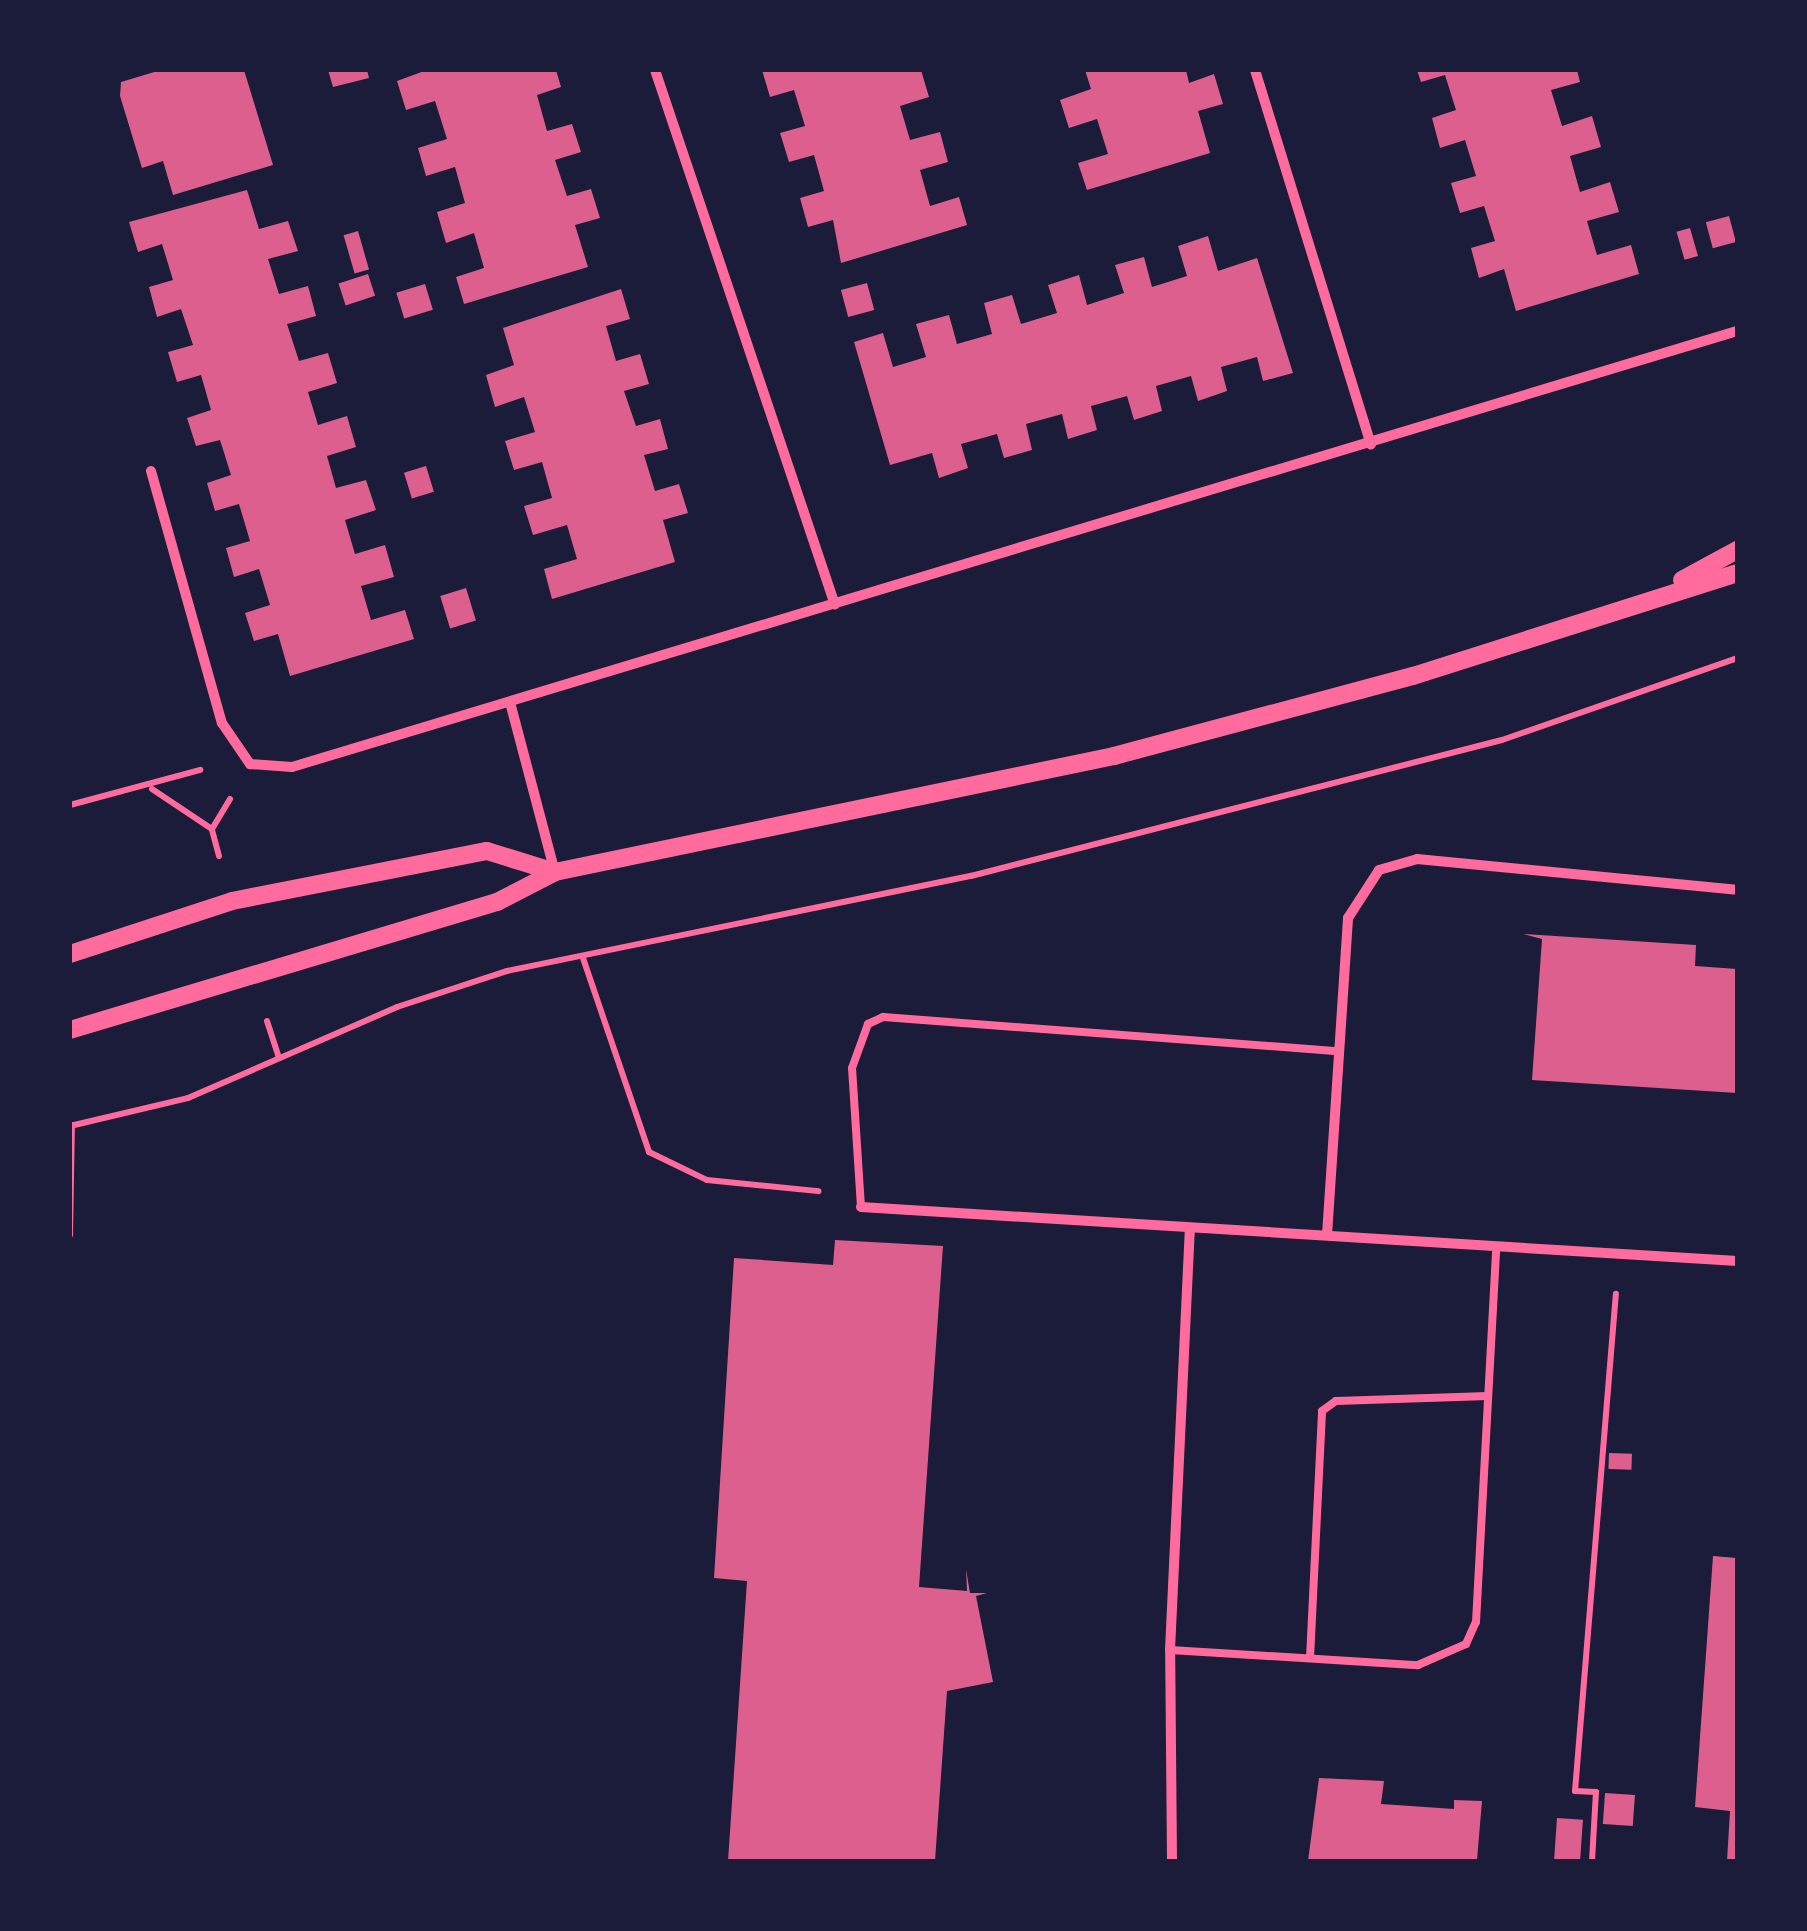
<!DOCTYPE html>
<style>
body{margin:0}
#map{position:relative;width:1807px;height:1931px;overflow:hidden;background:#1b1b3a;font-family:Ubuntu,sans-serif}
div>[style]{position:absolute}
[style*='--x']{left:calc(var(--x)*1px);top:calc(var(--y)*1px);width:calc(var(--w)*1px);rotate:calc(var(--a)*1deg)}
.building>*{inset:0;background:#dd5f8e;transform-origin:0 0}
.path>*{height:6px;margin:-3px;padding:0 3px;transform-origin:3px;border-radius:3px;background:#ff6b9d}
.service>*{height:8px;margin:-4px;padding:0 4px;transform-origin:4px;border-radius:4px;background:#ff6b9d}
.minor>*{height:10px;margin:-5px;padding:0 5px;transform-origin:5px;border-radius:5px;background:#ff6b9d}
.tertiary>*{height:18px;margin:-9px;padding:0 9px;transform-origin:9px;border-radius:9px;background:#ff6b9d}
span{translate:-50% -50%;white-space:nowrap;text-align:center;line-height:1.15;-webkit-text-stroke:8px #1b1b3a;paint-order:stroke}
.frame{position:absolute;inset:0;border:72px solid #1b1b3a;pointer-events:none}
</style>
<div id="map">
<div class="building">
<div style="clip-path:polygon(161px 70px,244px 70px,273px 165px,173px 195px,163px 161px,142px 168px,120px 96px,121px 82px)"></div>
<div style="clip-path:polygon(328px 70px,367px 70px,369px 78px,333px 87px)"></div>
<div style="clip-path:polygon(427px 70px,556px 70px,561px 87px,537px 95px,547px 131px,572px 124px,581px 152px,555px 160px,567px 196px,591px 189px,600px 218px,575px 225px,588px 267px,464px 304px,456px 277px,484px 268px,474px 233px,446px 243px,437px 212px,465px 203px,455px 167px,426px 176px,418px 148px,447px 139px,435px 101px,406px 110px,397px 81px)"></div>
<div style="clip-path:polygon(762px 70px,921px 70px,929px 97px,900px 106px,910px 140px,940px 132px,948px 162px,920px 170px,930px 206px,959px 197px,967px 225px,841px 263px,833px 220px,808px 227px,800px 198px,824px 191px,814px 155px,789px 162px,780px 133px,805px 126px,794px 90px,770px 97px)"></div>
<div style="clip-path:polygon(1085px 70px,1186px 70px,1189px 83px,1214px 74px,1223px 104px,1198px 111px,1210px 153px,1087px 190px,1078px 163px,1108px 154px,1097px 119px,1069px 128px,1060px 100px,1091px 89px)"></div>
<div style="clip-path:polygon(1417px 70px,1577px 70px,1580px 82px,1551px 90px,1562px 126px,1592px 116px,1601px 147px,1570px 156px,1580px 192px,1610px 182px,1619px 212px,1587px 221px,1597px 255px,1631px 245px,1639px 274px,1516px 311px,1504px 269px,1479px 278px,1471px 248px,1495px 241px,1484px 206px,1460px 213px,1451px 183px,1476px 176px,1465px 140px,1440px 148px,1432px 118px,1456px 110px,1445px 75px,1421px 82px)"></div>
<div style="clip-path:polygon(247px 190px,259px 229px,288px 221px,298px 251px,268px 259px,279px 294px,308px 286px,316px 316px,287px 324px,299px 361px,328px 353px,337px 383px,308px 392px,318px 425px,347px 416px,356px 447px,327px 456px,336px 488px,366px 480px,376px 510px,345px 520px,355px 554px,385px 545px,394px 577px,361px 586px,371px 620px,405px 610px,414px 639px,290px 676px,278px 634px,254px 641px,245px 613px,270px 605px,259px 569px,234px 577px,226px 548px,250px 541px,239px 504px,215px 511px,207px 483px,231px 475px,220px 440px,196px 446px,187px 418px,211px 410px,201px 375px,177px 382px,168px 352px,193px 345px,181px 309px,157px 317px,149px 287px,173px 280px,162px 244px,138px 252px,129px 222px)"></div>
<div style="left:1729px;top:216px;width:27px;height:24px;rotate:75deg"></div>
<div style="left:1690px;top:228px;width:29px;height:14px;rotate:74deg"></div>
<div style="left:358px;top:231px;width:40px;height:15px;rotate:74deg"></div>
<div style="clip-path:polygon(1208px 236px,1218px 271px,1257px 258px,1293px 373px,1263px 381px,1257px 357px,1221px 367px,1227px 391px,1198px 401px,1191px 376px,1156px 386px,1162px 411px,1134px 420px,1127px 396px,1091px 406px,1097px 430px,1068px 439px,1062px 414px,1026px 424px,1032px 450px,1004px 458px,997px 434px,961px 444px,968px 468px,939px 478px,932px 453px,890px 465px,854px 342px,883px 333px,893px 367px,926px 357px,916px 324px,949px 315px,957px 344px,992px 334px,984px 303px,1012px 295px,1021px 324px,1057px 313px,1048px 285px,1079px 275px,1087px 305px,1124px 293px,1115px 265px,1144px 257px,1152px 287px,1187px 276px,1178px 246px)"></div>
<div style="left:368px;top:274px;width:23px;height:31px;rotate:72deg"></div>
<div style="left:867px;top:283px;width:28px;height:27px;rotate:75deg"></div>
<div style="left:425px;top:284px;width:27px;height:30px;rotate:73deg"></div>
<div style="clip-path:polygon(621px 289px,630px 319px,606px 326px,616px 361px,640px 354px,649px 384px,624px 391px,636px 426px,660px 419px,668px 449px,644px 455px,655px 491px,679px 484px,688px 513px,663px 520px,675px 562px,552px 599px,544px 569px,577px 559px,567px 525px,533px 535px,524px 506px,552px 498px,542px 462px,514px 470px,505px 441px,535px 432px,524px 397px,495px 407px,486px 375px,514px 365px,503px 328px)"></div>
<div style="left:426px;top:466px;width:27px;height:23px;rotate:73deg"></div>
<div style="left:466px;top:588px;width:34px;height:27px;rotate:73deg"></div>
<div style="clip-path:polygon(1523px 934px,1696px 945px,1695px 966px,1737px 969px,1737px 1093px,1532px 1080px,1542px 939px)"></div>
<div style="clip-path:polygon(835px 1240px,943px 1246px,919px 1587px,967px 1591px,966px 1569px,970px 1593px,987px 1593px,976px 1596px,993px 1682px,947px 1691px,935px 1861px,728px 1861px,747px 1581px,714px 1578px,734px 1258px,833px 1265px)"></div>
<div style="left:1609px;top:1453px;width:23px;height:16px;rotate:2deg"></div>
<div style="clip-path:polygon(1713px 1556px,1737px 1558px,1737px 1861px,1727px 1861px,1730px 1811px,1695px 1807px)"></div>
<div style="clip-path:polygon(1319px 1778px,1384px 1781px,1381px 1804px,1454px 1809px,1454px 1800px,1482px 1801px,1477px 1860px,1308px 1861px)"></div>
<div style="left:1605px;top:1793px;width:30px;height:31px;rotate:4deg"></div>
<div style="left:1557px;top:1818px;width:26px;height:43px;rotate:4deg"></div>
</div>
<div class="path">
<div style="--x:152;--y:789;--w:72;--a:33.7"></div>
<div style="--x:70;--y:805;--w:135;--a:-15.1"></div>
<div style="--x:219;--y:856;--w:28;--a:-105"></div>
<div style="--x:212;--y:829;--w:35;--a:-59"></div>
<div style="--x:583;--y:958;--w:205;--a:71.2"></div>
<div style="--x:649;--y:1152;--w:64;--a:25.8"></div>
<div style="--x:707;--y:1180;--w:112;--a:5.7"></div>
<div style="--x:267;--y:1021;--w:39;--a:72"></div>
<div style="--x:70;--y:1126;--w:121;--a:-13.3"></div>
<div style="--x:188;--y:1098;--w:228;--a:-23.5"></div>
<div style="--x:397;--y:1007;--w:116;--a:-18.1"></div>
<div style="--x:507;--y:971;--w:474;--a:-11.6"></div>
<div style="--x:971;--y:876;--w:548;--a:-14.37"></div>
<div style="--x:1502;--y:740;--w:249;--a:-19.2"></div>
<div style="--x:70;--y:1235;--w:110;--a:-89"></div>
<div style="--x:1592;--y:1861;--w:69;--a:-86.7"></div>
<div style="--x:1596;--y:1792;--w:21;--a:-177"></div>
<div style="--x:1575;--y:1791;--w:499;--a:-85.3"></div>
</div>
<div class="service">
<div style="--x:861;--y:1207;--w:139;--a:-93.7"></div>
<div style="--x:852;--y:1068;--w:47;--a:-70"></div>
<div style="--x:868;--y:1024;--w:17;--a:-25"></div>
<div style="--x:883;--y:1017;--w:456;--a:4.3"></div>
<div style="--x:1170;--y:1650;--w:248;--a:3.5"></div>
<div style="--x:1418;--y:1665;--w:52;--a:-23.6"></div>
<div style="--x:1466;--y:1644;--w:24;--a:-66"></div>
<div style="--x:1476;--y:1622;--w:374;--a:-86.9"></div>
<div style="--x:1310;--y:1658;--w:247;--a:-87.2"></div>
<div style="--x:1322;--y:1411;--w:17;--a:-36"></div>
<div style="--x:1336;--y:1401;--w:152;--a:-1.9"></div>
</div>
<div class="minor">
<div style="--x:655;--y:70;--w:564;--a:71.4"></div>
<div style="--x:1255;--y:70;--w:392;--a:72.8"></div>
<div style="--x:151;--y:471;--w:262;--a:74.3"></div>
<div style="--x:222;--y:723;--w:50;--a:55.7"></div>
<div style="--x:250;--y:764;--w:42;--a:4.1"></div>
<div style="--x:292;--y:767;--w:1509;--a:-16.79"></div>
<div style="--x:511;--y:706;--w:172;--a:75.2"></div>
<div style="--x:861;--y:1207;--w:878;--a:3.53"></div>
<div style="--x:1327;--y:1235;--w:318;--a:-86.2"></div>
<div style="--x:1348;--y:918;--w:57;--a:-57.1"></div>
<div style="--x:1379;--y:870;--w:40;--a:-16"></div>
<div style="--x:1417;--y:859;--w:321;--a:5.5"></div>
<div style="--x:1172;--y:1861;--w:211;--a:-90.5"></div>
<div style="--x:1170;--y:1650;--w:421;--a:-87.3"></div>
</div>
<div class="tertiary">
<div style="--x:1682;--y:580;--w:63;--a:-28.6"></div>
<div style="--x:70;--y:954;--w:170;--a:-18.1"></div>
<div style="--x:232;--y:901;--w:260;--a:-11.1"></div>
<div style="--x:487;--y:851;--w:71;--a:17.2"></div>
<div style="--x:70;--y:1030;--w:446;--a:-16.7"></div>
<div style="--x:497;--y:902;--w:65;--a:-27.3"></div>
<div style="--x:555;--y:872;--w:571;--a:-11.72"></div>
<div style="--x:1114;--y:756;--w:310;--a:-15"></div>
<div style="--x:1413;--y:676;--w:340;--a:-17.6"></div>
</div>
<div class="frame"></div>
</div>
